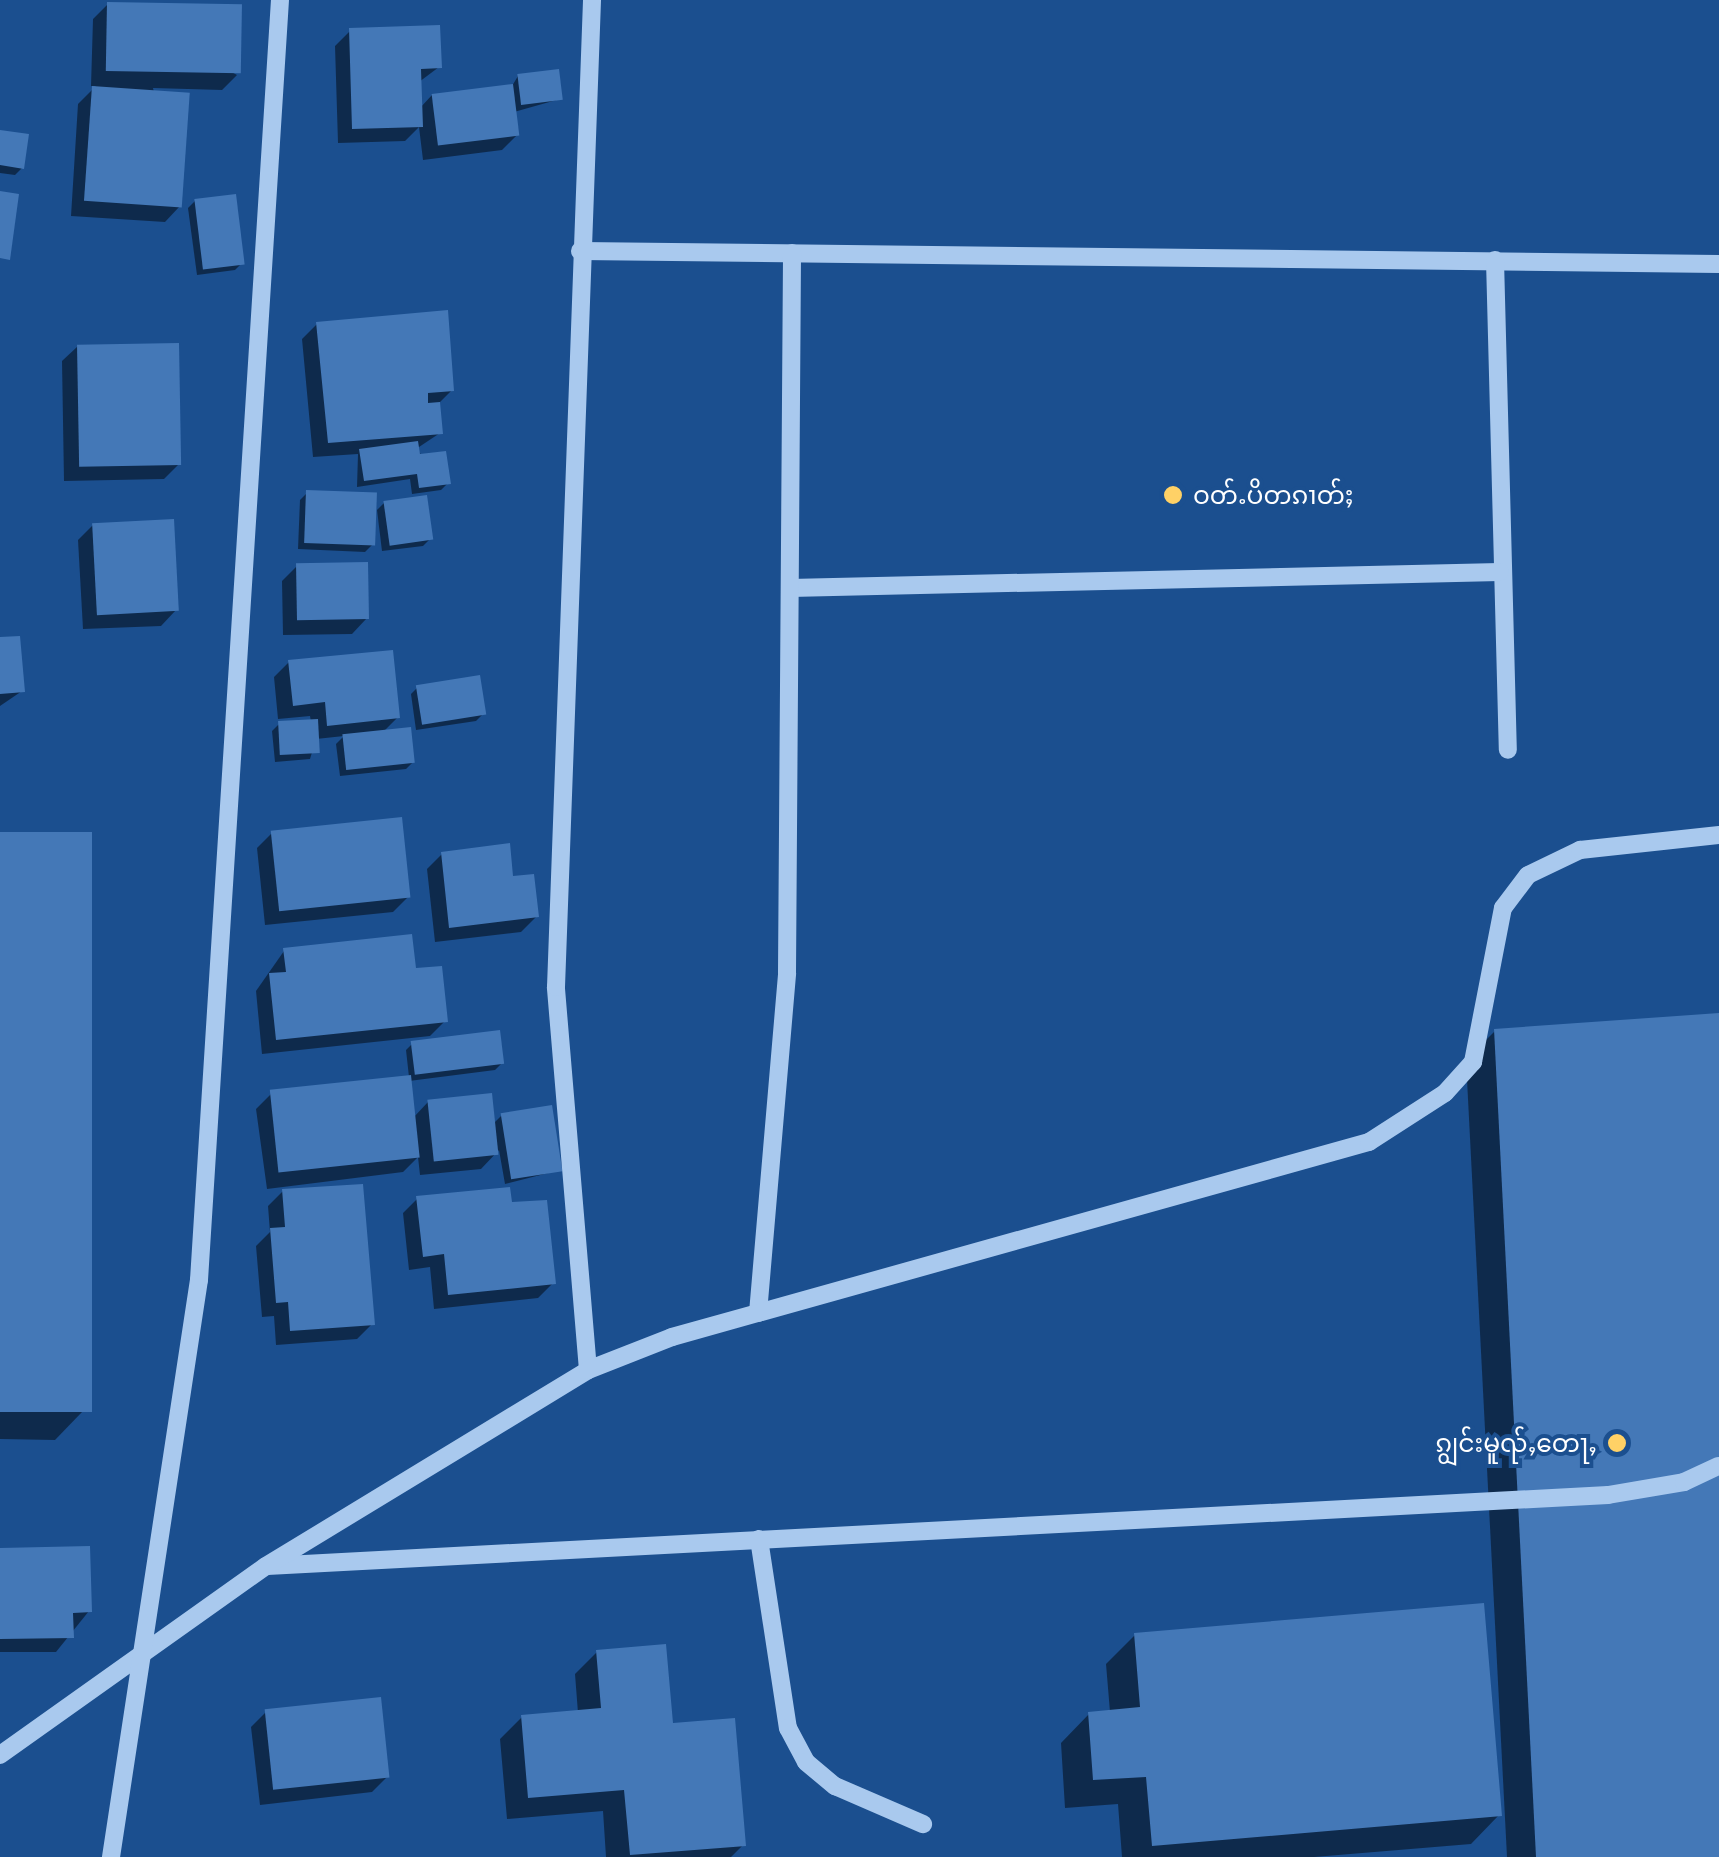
<!DOCTYPE html>
<meta charset="utf-8">
<style>
body{margin:0}
#map{position:relative;width:1719px;height:1857px;overflow:hidden;background:#1b4f8f;font-family:Inter,"Noto Sans Myanmar",sans-serif}
div>[style]{position:absolute}
[style*='--x']{left:calc(var(--x)*1px);top:calc(var(--y)*1px);width:calc(var(--w)*1px);rotate:calc(var(--a)*1deg)}
.shadow>*{inset:0;background:#0007}
.building>*{inset:0;background:#4478b7;transform-origin:0 0}
.minor>*{height:18px;margin:-9px;padding:0 9px;transform-origin:9px;border-radius:9px;background:#a9c9ee}
.dots>*{width:28px;height:28px;translate:-50% -50%;box-sizing:border-box;border:5px solid #1b4f8f;border-radius:50%}
span{translate:-50% -50%;white-space:nowrap;text-align:center;line-height:1.15;-webkit-text-stroke:8px #1b4f8f;paint-order:stroke}
.poi-label{font-size:25px;color:#fff}
.left{translate:0 -50%;text-align:left}
.right{translate:-100% -50%;text-align:right}
</style>
<div id="map">
<div class="shadow">
<div style="clip-path:polygon(108px 4px,237px 75px,222px 90px,153px 88px,180px 206px,165px 222px,71px 216px,78px 104px,96px 86px,91px 86px,93px 19px)"></div>
<div style="clip-path:polygon(350px 31px,439px 67px,419px 82px,420px 108px,432px 95px,512px 86px,518px 76px,560px 99px,514px 112px,517px 135px,502px 150px,423px 160px,419px 127px,405px 141px,338px 143px,335px 46px)"></div>
<div style="clip-path:polygon(0 132px,22px 168px,15px 175px,0 173px)"></div>
<div style="clip-path:polygon(195px 201px,242px 263px,235px 270px,197px 275px,188px 208px)"></div>
<div style="clip-path:polygon(317px 324px,452px 390px,438px 404px,440px 433px,416px 449px,448px 483px,441px 490px,412px 494px,410px 479px,357px 487px,358px 454px,313px 457px,302px 339px)"></div>
<div style="clip-path:polygon(78px 346px,179px 464px,164px 479px,64px 481px,62px 361px)"></div>
<div style="clip-path:polygon(307px 493px,372px 545px,365px 552px,298px 549px,300px 500px)"></div>
<div style="clip-path:polygon(384px 503px,430px 539px,423px 546px,382px 551px,377px 510px)"></div>
<div style="clip-path:polygon(93px 525px,176px 610px,161px 626px,83px 629px,78px 540px)"></div>
<div style="clip-path:polygon(297px 566px,367px 618px,352px 634px,283px 635px,282px 581px)"></div>
<div style="clip-path:polygon(0 640px,22px 691px,0 706px)"></div>
<div style="clip-path:polygon(289px 662px,397px 718px,382px 733px,413px 762px,406px 769px,340px 776px,336px 744px,344px 736px,316px 739px,310px 759px,275px 762px,272px 731px,279px 724px,311px 722px,310px 716px,278px 719px,274px 677px)"></div>
<div style="clip-path:polygon(418px 687px,483px 714px,476px 721px,416px 730px,411px 694px)"></div>
<div style="clip-path:polygon(272px 833px,408px 897px,393px 912px,265px 925px,257px 848px)"></div>
<div style="clip-path:polygon(0 834px,83px 1411px,55px 1440px,0 1439px)"></div>
<div style="clip-path:polygon(442px 854px,511px 879px,536px 917px,521px 932px,435px 942px,427px 869px)"></div>
<div style="clip-path:polygon(284px 951px,414px 971px,445px 1021px,430px 1036px,262px 1054px,256px 991px)"></div>
<div style="clip-path:polygon(1719px 1015px,1719px 1857px,1507px 1857px,1466px 1060px,1495px 1031px)"></div>
<div style="clip-path:polygon(413px 1043px,502px 1063px,495px 1070px,409px 1081px,413px 1118px,428px 1102px,493px 1124px,502px 1115px,560px 1170px,505px 1184px,499px 1150px,481px 1169px,420px 1175px,418px 1157px,403px 1172px,267px 1189px,256px 1109px,271px 1094px,409px 1077px,406px 1050px)"></div>
<div style="clip-path:polygon(283px 1191px,372px 1324px,357px 1339px,276px 1345px,274px 1316px,262px 1317px,256px 1246px,270px 1232px,268px 1206px)"></div>
<div style="clip-path:polygon(418px 1198px,509px 1205px,553px 1283px,538px 1298px,434px 1309px,430px 1267px,409px 1270px,403px 1213px)"></div>
<div style="clip-path:polygon(0 1551px,89px 1611px,56px 1652px,0 1652px)"></div>
<div style="clip-path:polygon(1135px 1635px,1499px 1815px,1471px 1844px,1314px 1857px,1122px 1857px,1118px 1804px,1065px 1808px,1061px 1743px,1089px 1714px,1110px 1712px,1106px 1664px)"></div>
<div style="clip-path:polygon(597px 1652px,670px 1726px,743px 1845px,731px 1857px,606px 1857px,603px 1811px,507px 1819px,500px 1739px,522px 1717px,578px 1713px,575px 1674px)"></div>
<div style="clip-path:polygon(266px 1712px,387px 1777px,372px 1792px,260px 1805px,251px 1727px)"></div>
</div>
<div class="building">
<div style="left:107px;top:2px;width:135px;height:69px;rotate:1deg"></div>
<div style="clip-path:polygon(440px 25px,442px 68px,421px 69px,423px 127px,352px 129px,349px 28px)"></div>
<div style="left:559px;top:69px;width:31px;height:42px;rotate:83deg"></div>
<div style="left:513px;top:84px;width:52px;height:82px;rotate:83deg"></div>
<div style="left:92px;top:86px;width:98px;height:115px;rotate:4deg"></div>
<div style="clip-path:polygon(0 130px,29px 134px,24px 169px,0 165px)"></div>
<div style="clip-path:polygon(0 191px,19px 194px,10px 260px,0 258px)"></div>
<div style="left:236px;top:194px;width:71px;height:42px;rotate:83deg"></div>
<div style="clip-path:polygon(448px 310px,454px 391px,428px 393px,428px 403px,440px 402px,443px 434px,328px 443px,316px 322px)"></div>
<div style="left:179px;top:343px;width:122px;height:102px;rotate:89deg"></div>
<div style="clip-path:polygon(418px 441px,420px 454px,446px 451px,451px 484px,419px 488px,417px 474px,364px 481px,359px 449px)"></div>
<div style="left:306px;top:490px;width:71px;height:53px;rotate:2deg"></div>
<div style="left:427px;top:495px;width:45px;height:44px;rotate:82deg"></div>
<div style="left:174px;top:519px;width:92px;height:82px;rotate:87deg"></div>
<div style="left:368px;top:562px;width:57px;height:72px;rotate:89deg"></div>
<div style="clip-path:polygon(20px 636px,25px 692px,0 694px,0 637px)"></div>
<div style="clip-path:polygon(393px 650px,400px 718px,327px 726px,325px 702px,293px 706px,288px 660px)"></div>
<div style="left:480px;top:675px;width:40px;height:65px;rotate:81deg"></div>
<div style="left:318px;top:719px;width:34px;height:40px;rotate:87deg"></div>
<div style="left:411px;top:727px;width:36px;height:69px;rotate:84deg"></div>
<div style="left:402px;top:817px;width:81px;height:132px;rotate:84deg"></div>
<div style="left:0;top:832px;width:92px;height:580px"></div>
<div style="clip-path:polygon(510px 843px,513px 876px,534px 874px,539px 917px,449px 928px,441px 852px)"></div>
<div style="clip-path:polygon(412px 934px,416px 968px,442px 966px,448px 1022px,276px 1040px,269px 973px,286px 972px,283px 948px)"></div>
<div style="clip-path:polygon(1719px 1013px,1719px 1857px,1536px 1857px,1494px 1029px)"></div>
<div style="left:500px;top:1030px;width:34px;height:90px;rotate:83deg"></div>
<div style="left:411px;top:1075px;width:83px;height:142px;rotate:84deg"></div>
<div style="left:492px;top:1093px;width:62px;height:65px;rotate:84deg"></div>
<div style="left:552px;top:1105px;width:67px;height:52px;rotate:81deg"></div>
<div style="clip-path:polygon(363px 1184px,375px 1325px,290px 1331px,288px 1302px,276px 1303px,270px 1228px,285px 1227px,282px 1189px)"></div>
<div style="clip-path:polygon(510px 1187px,512px 1202px,547px 1200px,556px 1284px,448px 1295px,444px 1254px,423px 1257px,416px 1196px)"></div>
<div style="clip-path:polygon(90px 1546px,92px 1612px,73px 1613px,74px 1638px,0 1639px,0 1548px)"></div>
<div style="clip-path:polygon(1484px 1603px,1502px 1816px,1152px 1846px,1146px 1777px,1093px 1780px,1088px 1712px,1140px 1707px,1134px 1633px)"></div>
<div style="clip-path:polygon(666px 1644px,673px 1723px,735px 1718px,746px 1846px,630px 1855px,624px 1790px,528px 1798px,521px 1715px,601px 1708px,596px 1650px)"></div>
<div style="left:381px;top:1697px;width:81px;height:117px;rotate:84deg"></div>
</div>
<div class="minor">
<div style="--x:580;--y:251;--w:1139;--a:0.65"></div>
<div style="--x:1495;--y:260;--w:490;--a:88.5"></div>
<div style="--x:790;--y:588;--w:710;--a:-1.29"></div>
<div style="--x:758;--y:1313;--w:341;--a:-85.1"></div>
<div style="--x:787;--y:973;--w:720;--a:-89.6"></div>
<div style="--x:588;--y:1370;--w:384;--a:-94.8"></div>
<div style="--x:556;--y:987;--w:988;--a:-87.91"></div>
<div style="--x:759;--y:1539;--w:191;--a:81.3"></div>
<div style="--x:788;--y:1728;--w:38;--a:62"></div>
<div style="--x:806;--y:1762;--w:38;--a:40"></div>
<div style="--x:835;--y:1786;--w:96;--a:23.4"></div>
<div style="--x:267;--y:1566;--w:1343;--a:-3.03"></div>
<div style="--x:1608;--y:1495;--w:77;--a:-9.7"></div>
<div style="--x:1684;--y:1482;--w:38;--a:-25"></div>
<div style="--x:0;--y:1755;--w:326;--a:-35.4"></div>
<div style="--x:266;--y:1566;--w:377;--a:-31.3"></div>
<div style="--x:588;--y:1370;--w:90;--a:-21.4"></div>
<div style="--x:672;--y:1337;--w:724;--a:-15.63"></div>
<div style="--x:1369;--y:1142;--w:90;--a:-32.8"></div>
<div style="--x:1445;--y:1093;--w:42;--a:-47.9"></div>
<div style="--x:1473;--y:1062;--w:157;--a:-79"></div>
<div style="--x:1503;--y:908;--w:41;--a:-52.9"></div>
<div style="--x:1528;--y:875;--w:58;--a:-25.7"></div>
<div style="--x:1580;--y:850;--w:140;--a:-6.2"></div>
<div style="--x:111;--y:1857;--w:584;--a:-81.33"></div>
<div style="--x:199;--y:1280;--w:1283;--a:-86.38"></div>
</div>
<div class="dots">
<div style="left:1173px;top:495px;background:#ffd166"></div>
<div style="left:1617px;top:1443px;background:#ffd166"></div>
</div>
<div class="poi-label">
<span class="left" style="left:1193px;top:495px">ဝတ်ႉပိတၵၢတ်ႈ</span>
<span class="right" style="left:1597px;top:1443px">ၵျွင်းမူၺ်ႇတေႃႇ</span>
</div>
</div>
